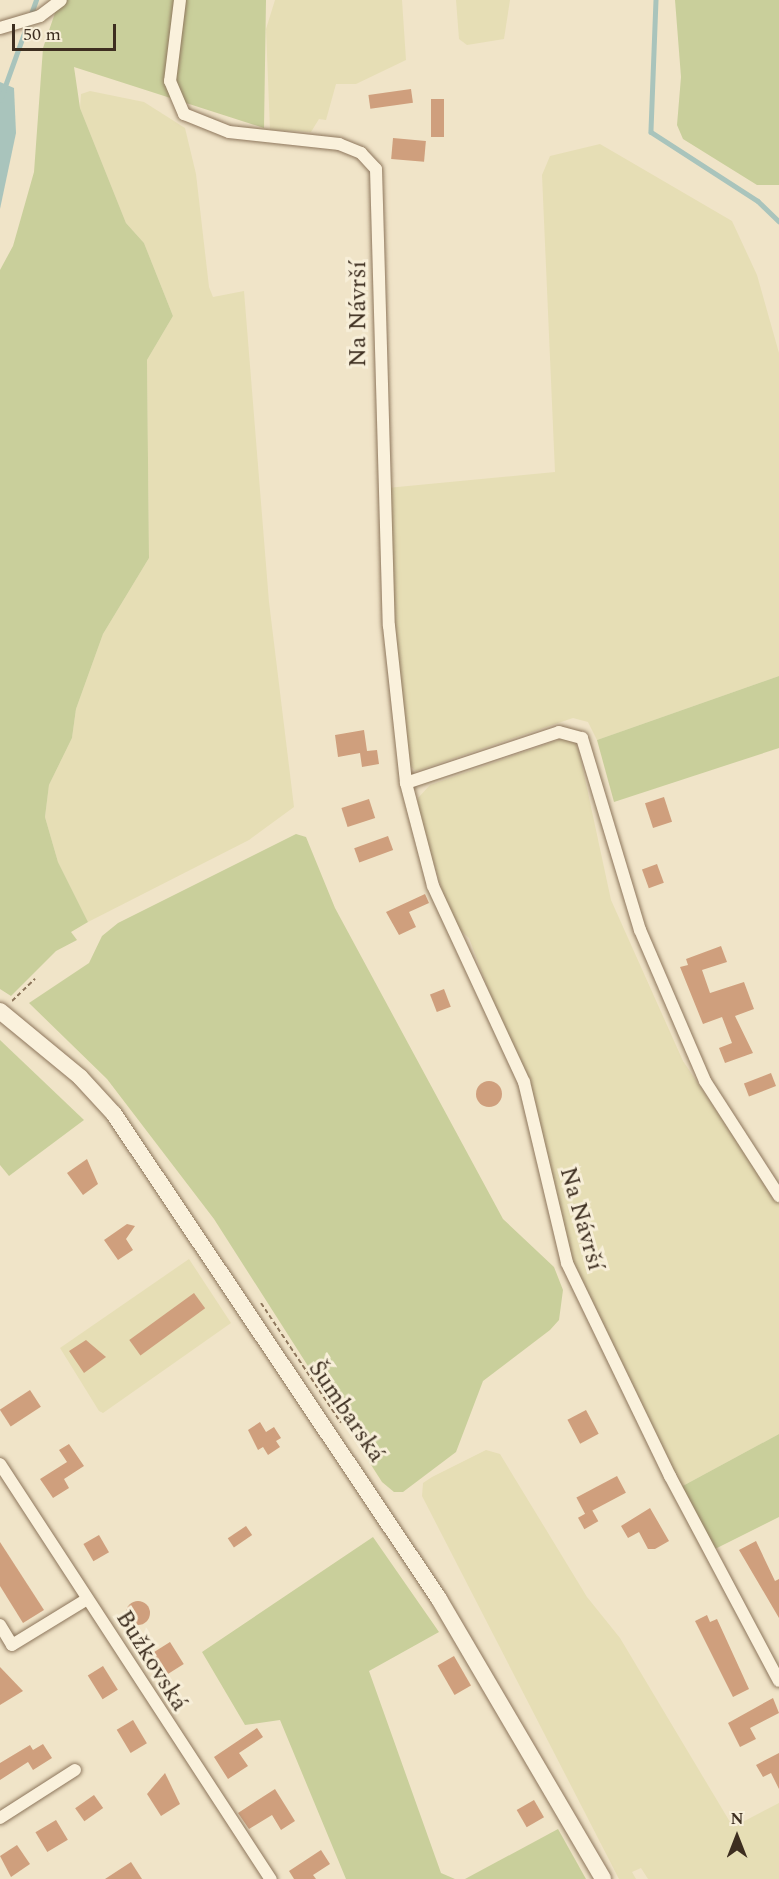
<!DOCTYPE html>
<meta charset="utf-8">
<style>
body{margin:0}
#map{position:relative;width:779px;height:1879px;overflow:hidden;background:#f0e4c8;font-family:Spectral,serif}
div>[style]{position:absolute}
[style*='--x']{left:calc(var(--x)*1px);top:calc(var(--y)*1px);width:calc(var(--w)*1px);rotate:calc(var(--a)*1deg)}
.farmland>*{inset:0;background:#e6deb5}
.green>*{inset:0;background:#c9cf9b}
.water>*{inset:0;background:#a9c4bc}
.stream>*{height:4.5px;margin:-2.25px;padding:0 2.25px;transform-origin:2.25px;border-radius:2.25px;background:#a9c4bc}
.building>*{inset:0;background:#cf9f7d;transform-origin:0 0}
.round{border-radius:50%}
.path>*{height:2px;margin-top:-1px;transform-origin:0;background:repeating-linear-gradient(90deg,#8d765c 0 4.5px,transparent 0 7.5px)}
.roads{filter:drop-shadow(0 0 2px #8d765c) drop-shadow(0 0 2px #8d765c)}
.street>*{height:12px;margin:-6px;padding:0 6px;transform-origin:6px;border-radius:6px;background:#faf1dc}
.secondary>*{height:16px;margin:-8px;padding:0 8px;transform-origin:8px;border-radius:8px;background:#faf1dc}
span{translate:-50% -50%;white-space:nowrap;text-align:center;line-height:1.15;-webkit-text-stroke:6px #f7eed8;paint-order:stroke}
.street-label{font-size:24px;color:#3d2e20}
.north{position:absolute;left:707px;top:1807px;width:60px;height:60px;-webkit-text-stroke:4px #f7eed8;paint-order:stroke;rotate:0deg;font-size:16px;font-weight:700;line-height:24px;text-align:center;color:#3d2e20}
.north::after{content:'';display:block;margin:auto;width:21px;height:27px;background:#3d2e20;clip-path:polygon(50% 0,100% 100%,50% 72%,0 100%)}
.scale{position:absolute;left:12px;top:24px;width:104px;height:27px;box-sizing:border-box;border:3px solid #3d2e20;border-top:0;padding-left:8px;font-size:18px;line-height:21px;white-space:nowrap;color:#3d2e20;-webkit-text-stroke:4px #f7eed8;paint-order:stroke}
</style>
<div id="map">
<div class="farmland">
<div style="clip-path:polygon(275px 0,402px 0,406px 60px,356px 84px,336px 84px,326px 120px,319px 119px,311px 132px,270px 130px,266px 29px)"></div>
<div style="clip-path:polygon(456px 0,510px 0,504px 39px,467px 45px,459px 39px)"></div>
<div style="clip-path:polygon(90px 91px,144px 102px,185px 128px,196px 174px,209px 287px,213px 297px,244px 291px,269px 602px,294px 807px,249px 840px,88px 922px,58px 862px,45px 817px,49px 785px,72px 738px,76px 709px,103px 634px,149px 558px,147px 360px,173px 316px,144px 243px,126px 223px,80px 108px,81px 94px)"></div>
<div style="clip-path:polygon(600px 144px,732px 221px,757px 275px,779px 353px,779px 676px,597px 740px,588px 722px,573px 718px,416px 771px,410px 766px,399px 686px,387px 488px,555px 472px,542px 175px,550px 156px)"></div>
<div style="clip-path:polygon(561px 739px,575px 743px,579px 751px,611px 900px,683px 1061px,779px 1204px,779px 1434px,679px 1488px,573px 1263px,539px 1124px,469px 938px,457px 927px,444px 896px,417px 809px,418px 798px,430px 785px)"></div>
<div style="clip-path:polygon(189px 1259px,231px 1323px,103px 1413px,99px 1411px,60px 1348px)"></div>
<div style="clip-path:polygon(486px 1450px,500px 1454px,587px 1597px,620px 1638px,733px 1827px,779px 1803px,779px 1879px,648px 1879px,641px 1868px,632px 1872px,636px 1879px,619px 1879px,422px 1496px,423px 1483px,432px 1477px)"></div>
</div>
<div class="green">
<div style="clip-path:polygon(53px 0,266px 0,264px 128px,74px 67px,80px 108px,126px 223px,144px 243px,173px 316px,147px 360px,149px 558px,103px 634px,76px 709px,72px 738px,49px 785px,45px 817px,58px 862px,88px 922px,71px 932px,77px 940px,56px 951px,11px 996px,0 989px,0 270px,13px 246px,34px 172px,43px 48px,56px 10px)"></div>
<div style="clip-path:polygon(675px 0,779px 0,779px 185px,757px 185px,683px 139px,677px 125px,681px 77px)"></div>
<div style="clip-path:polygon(779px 676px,779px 748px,614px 802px,597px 740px)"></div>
<div style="clip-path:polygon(296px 834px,306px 837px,335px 908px,503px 1219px,554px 1267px,563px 1290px,559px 1320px,550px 1330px,483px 1381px,456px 1452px,403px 1492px,394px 1492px,382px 1482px,214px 1219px,107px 1079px,29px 1003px,89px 963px,102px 936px,118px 923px)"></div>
<div style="clip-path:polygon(0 1040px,84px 1120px,9px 1176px,0 1165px)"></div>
<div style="clip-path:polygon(779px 1434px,779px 1517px,711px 1551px,679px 1488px)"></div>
<div style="clip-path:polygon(373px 1537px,439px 1632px,369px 1671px,441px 1873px,455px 1879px,346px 1879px,280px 1720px,245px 1725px,202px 1652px)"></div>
<div style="clip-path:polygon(558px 1829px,586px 1879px,465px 1879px)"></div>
</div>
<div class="water">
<div style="clip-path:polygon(0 82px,14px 88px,16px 133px,0 209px)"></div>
</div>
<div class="stream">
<div style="--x:656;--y:0;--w:132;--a:92.2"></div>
<div style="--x:651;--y:132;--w:127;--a:32.8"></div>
<div style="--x:758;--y:201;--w:29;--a:44"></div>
<div style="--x:0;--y:100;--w:106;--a:-70.2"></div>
</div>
<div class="building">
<div style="left:411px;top:89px;width:14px;height:43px;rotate:82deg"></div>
<div style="left:431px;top:99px;width:13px;height:38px"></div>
<div style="left:393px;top:138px;width:33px;height:21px;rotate:5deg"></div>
<div style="clip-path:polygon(364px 730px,367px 751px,377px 750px,379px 764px,362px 767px,360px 753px,338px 757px,335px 735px)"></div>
<div style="left:664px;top:797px;width:26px;height:20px;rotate:72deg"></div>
<div style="left:369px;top:799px;width:20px;height:29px;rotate:72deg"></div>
<div style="left:388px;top:836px;width:15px;height:36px;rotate:70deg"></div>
<div style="left:657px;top:864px;width:20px;height:16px;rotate:70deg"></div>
<div style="clip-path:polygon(425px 894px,429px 903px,409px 912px,416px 927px,399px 935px,386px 912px)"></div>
<div style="clip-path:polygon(721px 946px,727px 962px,702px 970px,710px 993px,744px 982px,754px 1009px,735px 1016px,753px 1053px,725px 1063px,719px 1048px,732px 1043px,722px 1017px,703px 1024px,680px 967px,688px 965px,686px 959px)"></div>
<div style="left:444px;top:989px;width:19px;height:15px;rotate:69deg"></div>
<div style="left:771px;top:1073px;width:14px;height:29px;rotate:69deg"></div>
<div class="round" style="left:476px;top:1081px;width:26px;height:26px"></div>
<div style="clip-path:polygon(87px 1159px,98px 1184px,83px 1195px,67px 1173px)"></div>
<div style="clip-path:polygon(127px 1224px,135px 1226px,126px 1239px,133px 1250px,118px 1260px,104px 1240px)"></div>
<div style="left:194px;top:1293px;width:19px;height:80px;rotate:54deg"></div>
<div style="clip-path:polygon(86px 1340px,106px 1357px,84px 1373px,69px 1351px)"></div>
<div style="left:30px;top:1390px;width:20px;height:36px;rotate:57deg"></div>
<div style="left:586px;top:1410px;width:27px;height:21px;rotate:62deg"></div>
<div style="clip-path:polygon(260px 1422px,266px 1432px,274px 1427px,281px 1438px,276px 1441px,280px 1447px,268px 1455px,263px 1447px,258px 1450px,248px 1430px)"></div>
<div style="clip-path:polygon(69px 1444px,84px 1466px,64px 1479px,69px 1488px,53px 1498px,40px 1479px,67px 1462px,59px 1450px)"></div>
<div style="left:617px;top:1476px;width:19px;height:46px;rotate:62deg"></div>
<div style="clip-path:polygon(650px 1508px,669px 1541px,655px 1549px,648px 1549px,639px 1532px,628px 1538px,621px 1526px)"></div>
<div style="left:592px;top:1510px;width:13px;height:16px;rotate:61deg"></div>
<div style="left:246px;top:1526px;width:11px;height:22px;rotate:56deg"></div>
<div style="left:99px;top:1535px;width:20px;height:18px;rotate:60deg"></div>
<div style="clip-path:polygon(756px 1541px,775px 1581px,779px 1579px,779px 1618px,739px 1550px)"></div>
<div style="clip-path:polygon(0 1542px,44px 1610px,23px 1623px,0 1586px)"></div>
<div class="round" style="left:126px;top:1601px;width:24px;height:24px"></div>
<div style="clip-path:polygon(707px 1615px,710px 1622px,717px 1619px,749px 1689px,733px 1697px,695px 1621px)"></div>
<div style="left:170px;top:1642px;width:26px;height:22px;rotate:58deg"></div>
<div style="left:454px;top:1656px;width:34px;height:19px;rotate:60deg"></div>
<div style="left:103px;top:1666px;width:28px;height:18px;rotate:58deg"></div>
<div style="clip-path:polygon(0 1667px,23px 1691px,0 1705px)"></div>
<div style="clip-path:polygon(773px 1698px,779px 1713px,750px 1728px,756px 1739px,740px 1747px,728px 1723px)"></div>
<div style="left:133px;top:1720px;width:27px;height:19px;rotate:59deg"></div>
<div style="clip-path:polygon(257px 1728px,263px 1737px,239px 1753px,248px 1766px,228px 1779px,214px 1757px)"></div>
<div style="clip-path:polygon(43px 1744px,52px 1758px,33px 1770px,28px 1762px,0 1780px,0 1763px,30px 1745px,33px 1750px)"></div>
<div style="clip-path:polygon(779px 1753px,779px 1789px,771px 1773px,763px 1777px,756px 1765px)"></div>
<div style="clip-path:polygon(165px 1773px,180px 1804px,161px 1816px,147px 1794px)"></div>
<div style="clip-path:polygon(275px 1789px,295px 1821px,281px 1830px,272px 1815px,249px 1829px,238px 1813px)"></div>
<div style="left:94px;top:1795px;width:16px;height:23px;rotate:55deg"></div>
<div style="left:534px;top:1800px;width:20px;height:20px;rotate:60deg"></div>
<div style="left:56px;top:1820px;width:23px;height:24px;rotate:59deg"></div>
<div style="clip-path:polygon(17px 1845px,30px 1864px,11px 1877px,0 1856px)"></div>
<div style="clip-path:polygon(321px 1850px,330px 1864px,313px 1875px,316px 1879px,294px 1879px,289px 1871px)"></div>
<div style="clip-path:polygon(131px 1862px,142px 1879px,105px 1879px)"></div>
</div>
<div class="path">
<div style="--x:12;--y:1001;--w:32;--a:-44"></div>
<div style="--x:261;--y:1303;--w:144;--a:56.3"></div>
</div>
<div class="roads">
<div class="street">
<div style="--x:180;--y:0;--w:82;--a:97"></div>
<div style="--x:170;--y:81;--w:36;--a:67"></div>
<div style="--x:184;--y:114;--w:48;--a:21.8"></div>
<div style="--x:229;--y:132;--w:111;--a:6.2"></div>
<div style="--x:339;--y:144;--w:24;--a:22"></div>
<div style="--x:361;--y:153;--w:22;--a:47"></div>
<div style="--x:376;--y:169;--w:457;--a:88.4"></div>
<div style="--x:389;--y:626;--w:158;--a:83.8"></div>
<div style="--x:406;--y:783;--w:106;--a:75.3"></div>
<div style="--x:433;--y:886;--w:216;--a:65.1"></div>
<div style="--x:524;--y:1082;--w:186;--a:76.6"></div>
<div style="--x:567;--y:1263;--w:237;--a:64.2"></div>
<div style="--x:670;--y:1476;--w:232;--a:62"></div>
<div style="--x:0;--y:28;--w:42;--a:-16.7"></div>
<div style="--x:40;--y:16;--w:26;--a:-37"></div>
<div style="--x:406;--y:783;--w:161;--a:-18.4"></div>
<div style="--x:559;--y:732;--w:24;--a:15"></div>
<div style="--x:582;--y:738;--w:201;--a:73.2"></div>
<div style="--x:640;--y:930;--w:164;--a:66.7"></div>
<div style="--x:705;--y:1081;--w:137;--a:57.2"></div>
<div style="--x:0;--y:1464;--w:496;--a:56.9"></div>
<div style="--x:0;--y:1625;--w:23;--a:59"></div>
<div style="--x:12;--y:1645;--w:88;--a:-31.5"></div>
<div style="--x:0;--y:1818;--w:89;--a:-32.6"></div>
</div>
<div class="secondary">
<div style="--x:0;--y:1011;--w:104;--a:39.5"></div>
<div style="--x:80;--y:1077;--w:50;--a:47.4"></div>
<div style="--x:114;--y:1114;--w:584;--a:56.17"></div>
<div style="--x:439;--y:1599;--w:324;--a:59.6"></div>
</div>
</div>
<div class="street-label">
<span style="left:359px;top:314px;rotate:-90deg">Na Návrší</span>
<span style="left:581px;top:1219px;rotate:74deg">Na Návrší</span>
<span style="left:346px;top:1412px;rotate:56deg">Šumbarská</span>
<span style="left:151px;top:1661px;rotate:58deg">Bužkovská</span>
</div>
<div class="north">N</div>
<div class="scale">50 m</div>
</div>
